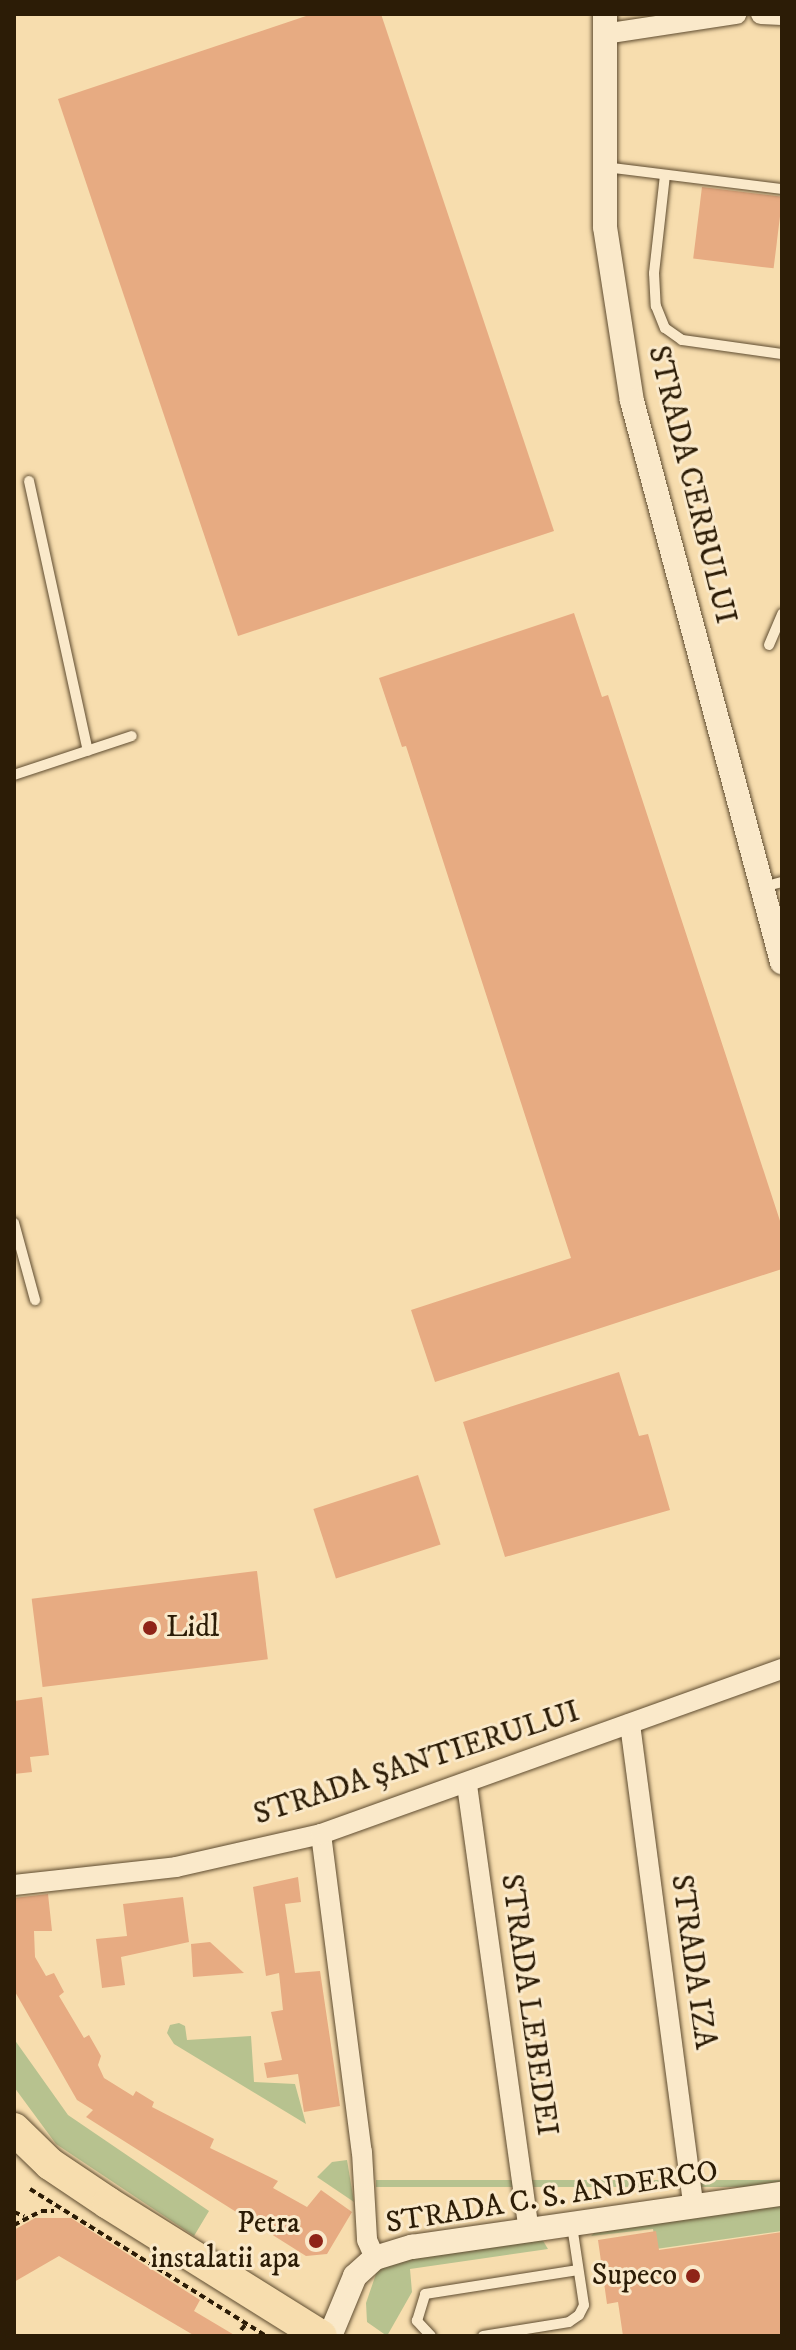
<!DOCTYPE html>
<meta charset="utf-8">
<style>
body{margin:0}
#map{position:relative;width:796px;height:2350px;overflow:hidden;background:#f7ddae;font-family:"IM FELL DW Pica",serif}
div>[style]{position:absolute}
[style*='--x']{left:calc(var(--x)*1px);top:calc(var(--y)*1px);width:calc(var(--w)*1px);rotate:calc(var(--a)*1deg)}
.green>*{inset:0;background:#b7c28f;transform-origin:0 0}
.building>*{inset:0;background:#e7ab82;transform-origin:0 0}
.path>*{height:4px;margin-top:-2px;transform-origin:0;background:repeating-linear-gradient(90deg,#2c1c06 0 6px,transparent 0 10px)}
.roads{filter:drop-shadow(0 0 2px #5f4c30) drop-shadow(0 0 2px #5f4c30)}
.service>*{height:10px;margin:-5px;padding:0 5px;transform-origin:5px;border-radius:5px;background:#fae9ca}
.minor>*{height:20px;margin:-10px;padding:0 10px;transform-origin:10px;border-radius:10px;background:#fae9ca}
.tertiary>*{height:24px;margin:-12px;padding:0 12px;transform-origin:12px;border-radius:12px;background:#fae9ca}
.primary>*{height:32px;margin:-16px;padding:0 16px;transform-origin:16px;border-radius:16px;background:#f7ddae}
.dots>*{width:22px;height:22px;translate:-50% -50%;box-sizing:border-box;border:4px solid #fae9ca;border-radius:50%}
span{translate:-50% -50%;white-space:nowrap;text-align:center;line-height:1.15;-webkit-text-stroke:6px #fae9ca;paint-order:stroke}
.street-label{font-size:30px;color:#2c1c06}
.poi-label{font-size:30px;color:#2c1c06}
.left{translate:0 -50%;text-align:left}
.right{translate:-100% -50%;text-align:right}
.frame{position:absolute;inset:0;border:16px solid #2c1c06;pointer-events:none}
</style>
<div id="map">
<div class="green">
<div style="clip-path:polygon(179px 2023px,185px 2026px,187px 2040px,251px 2036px,254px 2082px,295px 2084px,306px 2124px,174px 2044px,167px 2033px,170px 2025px)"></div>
<div style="clip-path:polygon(14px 2039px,68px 2115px,209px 2211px,194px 2236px,56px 2144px,14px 2087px)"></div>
<div style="clip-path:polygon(347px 2160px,354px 2202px,317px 2177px,332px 2162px)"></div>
<div style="left:782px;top:2180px;width:7px;height:406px;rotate:90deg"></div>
<div style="clip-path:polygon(782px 2204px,782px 2231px,656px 2249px,653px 2229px,591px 2236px,597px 2230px)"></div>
<div style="clip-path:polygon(542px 2239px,548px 2249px,410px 2269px,412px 2292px,387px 2336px,367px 2322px,366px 2303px,377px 2271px,398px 2259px)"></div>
</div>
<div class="building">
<div style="clip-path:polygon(312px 14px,381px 14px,554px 531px,238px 636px,58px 99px)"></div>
<div style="left:702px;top:187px;width:81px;height:72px;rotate:7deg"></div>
<div style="clip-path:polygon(574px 613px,602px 697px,608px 695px,782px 1227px,782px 1269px,435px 1382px,411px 1310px,571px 1258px,406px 746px,402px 747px,379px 678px)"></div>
<div style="clip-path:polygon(619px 1372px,639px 1436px,648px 1434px,670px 1510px,505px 1557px,463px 1422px)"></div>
<div style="left:418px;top:1475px;width:73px;height:110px;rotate:72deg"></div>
<div style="left:257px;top:1571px;width:89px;height:227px;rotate:83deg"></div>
<div style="clip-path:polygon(42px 1697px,49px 1755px,30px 1757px,32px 1772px,14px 1774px,14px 1701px)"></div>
<div style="clip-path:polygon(298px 1877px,301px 1902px,285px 1904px,295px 1973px,320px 1971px,340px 2106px,304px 2112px,298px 2074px,267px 2078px,264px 2063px,282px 2060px,271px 2012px,283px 2010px,279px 1973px,266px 1976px,253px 1887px)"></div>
<div style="clip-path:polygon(48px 1894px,52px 1931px,34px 1931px,35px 1957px,46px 1976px,54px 1973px,64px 1992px,59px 1996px,84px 2038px,89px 2035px,101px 2056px,98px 2065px,104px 2078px,133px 2096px,136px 2091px,154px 2102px,152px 2107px,214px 2139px,210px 2148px,278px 2181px,273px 2188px,307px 2207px,321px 2190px,352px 2212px,327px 2254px,306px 2256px,86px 2117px,93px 2110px,77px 2100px,14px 1990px,14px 1898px)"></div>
<div style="clip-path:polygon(183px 1897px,189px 1942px,121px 1957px,125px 1985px,102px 1988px,96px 1939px,127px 1936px,123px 1904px)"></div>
<div style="clip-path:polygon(210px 1942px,244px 1973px,193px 1977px,191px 1944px)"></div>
<div style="clip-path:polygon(35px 2218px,71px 2218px,200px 2300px,194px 2311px,236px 2336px,195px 2336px,59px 2256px,14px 2282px,14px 2230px)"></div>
<div style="clip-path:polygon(656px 2231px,659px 2250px,782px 2232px,782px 2336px,623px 2336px,618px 2302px,607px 2304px,598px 2240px)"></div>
</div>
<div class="path">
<div style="--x:30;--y:2189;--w:278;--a:31.9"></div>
<div style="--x:14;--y:2212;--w:11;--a:22"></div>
<div style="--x:14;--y:2225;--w:30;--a:-27"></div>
<div style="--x:41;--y:2211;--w:13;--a:0"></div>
<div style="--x:241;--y:2330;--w:8;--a:-50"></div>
</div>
<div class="roads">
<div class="service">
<div style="--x:605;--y:167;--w:178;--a:7.1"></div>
<div style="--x:665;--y:175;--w:99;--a:96.4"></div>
<div style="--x:654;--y:273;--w:33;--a:87"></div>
<div style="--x:656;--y:306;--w:24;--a:68"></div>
<div style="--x:665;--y:328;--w:21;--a:35"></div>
<div style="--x:682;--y:340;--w:101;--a:8"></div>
<div style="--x:29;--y:481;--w:276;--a:77.7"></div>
<div style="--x:769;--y:645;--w:34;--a:-67"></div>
<div style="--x:14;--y:775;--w:124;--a:-18.3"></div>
<div style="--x:763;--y:887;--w:20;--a:-15"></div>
<div style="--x:14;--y:1223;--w:80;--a:74.7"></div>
<div style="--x:431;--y:2336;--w:21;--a:-133"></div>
<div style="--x:417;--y:2321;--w:28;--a:-73"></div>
<div style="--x:425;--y:2294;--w:155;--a:-8.9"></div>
<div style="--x:483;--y:2336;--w:87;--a:-9.2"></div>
<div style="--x:569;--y:2322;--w:12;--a:-35"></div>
<div style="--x:579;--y:2315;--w:11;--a:-63"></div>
<div style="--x:584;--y:2305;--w:80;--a:-98.6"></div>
</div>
<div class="minor">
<div style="--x:761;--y:14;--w:21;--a:3"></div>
<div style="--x:604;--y:34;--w:134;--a:-8.6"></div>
<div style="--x:630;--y:1724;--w:488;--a:82.5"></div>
<div style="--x:467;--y:1785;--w:451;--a:82.1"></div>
<div style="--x:321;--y:1834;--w:321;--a:82.7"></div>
<div style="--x:362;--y:2152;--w:88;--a:86.7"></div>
<div style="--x:367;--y:2240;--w:20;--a:66"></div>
<div style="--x:14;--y:1885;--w:163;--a:-6.3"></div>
<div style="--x:176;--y:1867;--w:149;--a:-12.8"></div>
<div style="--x:321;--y:1834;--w:490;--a:-19.7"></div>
</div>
<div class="tertiary">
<div style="--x:605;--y:14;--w:213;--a:90"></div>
<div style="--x:605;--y:227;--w:176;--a:81.2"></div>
<div style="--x:632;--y:401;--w:581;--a:75.03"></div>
<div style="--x:330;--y:2336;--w:65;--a:-67.4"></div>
<div style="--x:355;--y:2276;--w:27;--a:-42"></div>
<div style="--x:375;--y:2258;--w:39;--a:-17"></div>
<div style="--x:412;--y:2247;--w:374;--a:-8.2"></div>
</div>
<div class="primary">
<div style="--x:14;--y:2129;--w:50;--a:44.2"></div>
<div style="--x:50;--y:2164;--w:70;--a:33.9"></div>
<div style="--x:108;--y:2203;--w:251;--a:32"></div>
</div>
</div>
<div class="dots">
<div style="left:150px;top:1628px;background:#8f2418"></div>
<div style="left:316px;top:2241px;background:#8f2418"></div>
<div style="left:693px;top:2276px;background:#8f2418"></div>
</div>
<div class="street-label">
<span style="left:691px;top:485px;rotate:76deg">STRADA CERBULUI</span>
<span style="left:417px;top:1764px;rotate:-18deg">STRADA ȘANTIERULUI</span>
<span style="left:692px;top:1962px;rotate:82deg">STRADA IZA</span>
<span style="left:528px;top:2005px;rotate:82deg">STRADA LEBEDEI</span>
<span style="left:552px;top:2198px;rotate:-9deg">STRADA C. S. ANDERCO</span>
</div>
<div class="poi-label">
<span class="left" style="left:166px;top:1628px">Lidl</span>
<span class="right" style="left:300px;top:2241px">Petra<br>instalatii apa</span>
<span class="right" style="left:677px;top:2276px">Supeco</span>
</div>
<div class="frame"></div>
</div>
